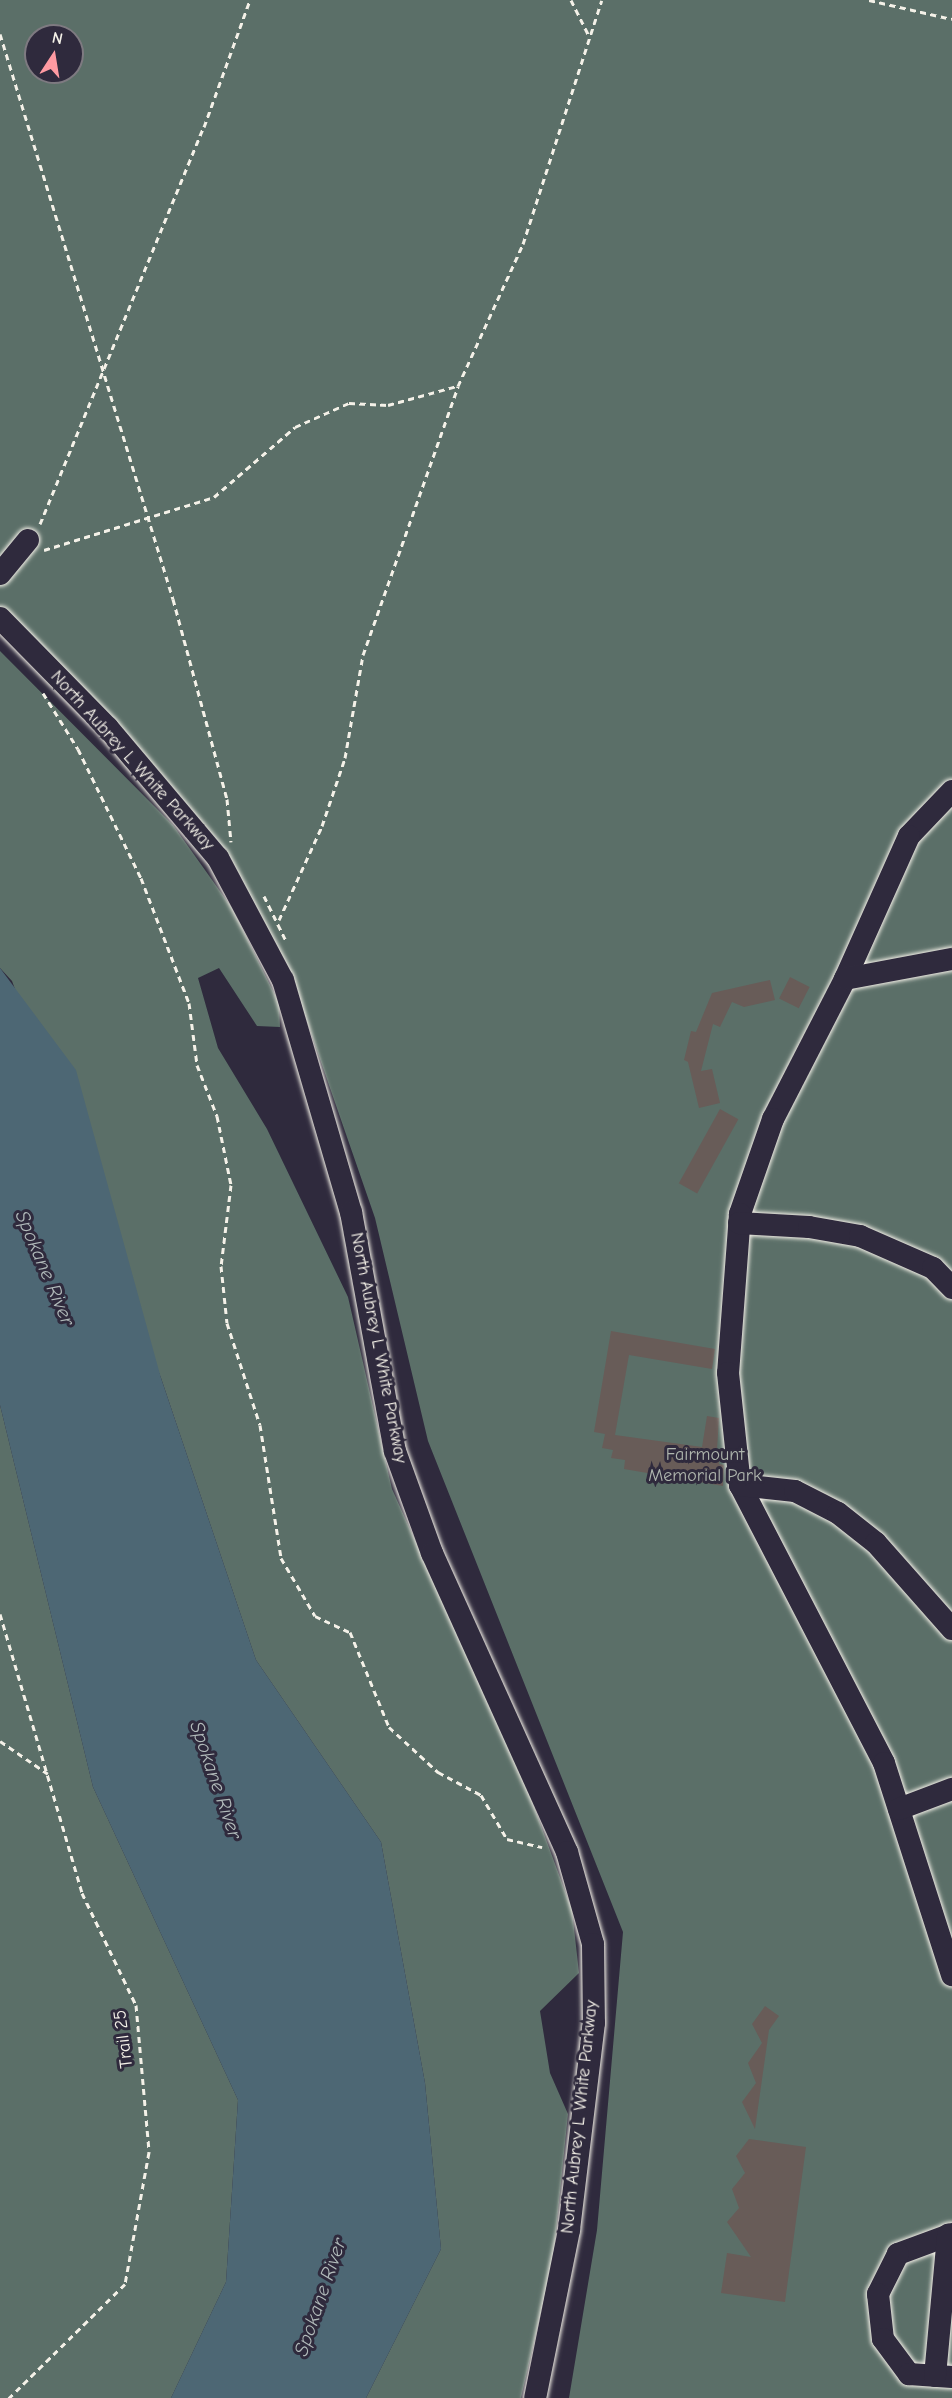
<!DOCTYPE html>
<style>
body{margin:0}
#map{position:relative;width:952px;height:2398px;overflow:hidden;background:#2f2a3d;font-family:"Comic Neue",sans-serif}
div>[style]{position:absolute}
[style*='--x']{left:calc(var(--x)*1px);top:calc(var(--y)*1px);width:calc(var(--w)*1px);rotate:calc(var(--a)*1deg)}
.green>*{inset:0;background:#5b6f68}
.water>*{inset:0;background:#4d6774}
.building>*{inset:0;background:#685c58;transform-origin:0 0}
.path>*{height:3px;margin-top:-1.5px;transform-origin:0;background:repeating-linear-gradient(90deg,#f4f1e8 0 6px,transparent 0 10.5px)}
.roads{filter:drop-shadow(0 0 2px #f4f1e8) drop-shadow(0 0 2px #f4f1e8)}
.minor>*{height:22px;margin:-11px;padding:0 11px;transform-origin:11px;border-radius:11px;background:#2f2a3d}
span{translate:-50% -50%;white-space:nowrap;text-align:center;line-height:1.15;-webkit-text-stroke:6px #2f2a3d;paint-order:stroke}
.street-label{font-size:18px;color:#f4f1e8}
.park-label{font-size:18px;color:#afb6ae}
.water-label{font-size:20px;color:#b1baba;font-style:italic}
.north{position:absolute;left:24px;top:24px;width:60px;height:60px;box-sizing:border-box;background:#2f2a3d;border:2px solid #7e7a81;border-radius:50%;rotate:12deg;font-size:16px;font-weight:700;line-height:24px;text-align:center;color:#f4f1e8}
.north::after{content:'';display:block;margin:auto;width:21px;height:27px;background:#ff9aa2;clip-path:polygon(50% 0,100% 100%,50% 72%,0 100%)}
</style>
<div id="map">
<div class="green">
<div style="clip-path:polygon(evenodd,0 0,952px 0,952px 2398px,569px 2398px,597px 2230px,623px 1932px,428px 1441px,375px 1218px,294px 984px,226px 852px,0 609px,0 0,36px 36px,72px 36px,72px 72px,36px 72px,36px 36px)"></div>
<div style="clip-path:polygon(0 651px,173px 825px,232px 908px,279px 1003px,280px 1027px,257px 1026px,219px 968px,198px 978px,218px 1048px,267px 1129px,348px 1297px,392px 1489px,529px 1793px,572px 1910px,579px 1973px,540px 2011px,550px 2073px,568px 2114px,553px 2261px,521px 2398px,366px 2398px,441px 2249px,425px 2083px,381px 1842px,256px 1660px,161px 1378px,12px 981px,0 968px)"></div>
<div style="clip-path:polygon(0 1405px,93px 1787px,238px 2100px,226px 2282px,171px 2398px,0 2398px)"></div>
</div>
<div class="water">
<div style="clip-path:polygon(0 968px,76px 1070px,161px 1378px,256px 1660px,381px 1842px,425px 2083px,441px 2249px,366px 2398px,171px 2398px,226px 2282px,238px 2100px,93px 1787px,0 1405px)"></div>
</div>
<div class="building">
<div style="left:790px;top:977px;width:22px;height:24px;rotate:27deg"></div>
<div style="clip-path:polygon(770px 980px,775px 1000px,744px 1007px,732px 1002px,720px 1027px,713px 1024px,701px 1071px,712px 1069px,720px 1103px,699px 1108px,688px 1062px,684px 1060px,691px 1031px,696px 1032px,712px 993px)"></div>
<div style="left:720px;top:1109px;width:21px;height:85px;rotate:29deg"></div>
<div style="clip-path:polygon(611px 1331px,715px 1349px,712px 1369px,629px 1355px,615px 1435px,702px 1447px,707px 1416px,719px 1418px,717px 1450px,721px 1450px,719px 1464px,724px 1465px,723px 1486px,624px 1469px,625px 1460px,611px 1458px,613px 1450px,602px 1448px,605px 1434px,594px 1432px)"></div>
<div style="clip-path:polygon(765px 2006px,779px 2016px,769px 2030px,755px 2129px,742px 2102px,756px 2083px,748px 2063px,762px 2043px,752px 2024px)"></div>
<div style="clip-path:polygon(749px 2139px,806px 2147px,785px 2302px,721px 2293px,727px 2253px,751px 2257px,727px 2222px,739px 2208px,732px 2189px,745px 2173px,736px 2156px)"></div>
</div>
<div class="path">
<div style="--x:571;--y:0;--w:40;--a:63.4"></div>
<div style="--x:869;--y:0;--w:85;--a:12.9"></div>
<div style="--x:0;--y:34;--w:591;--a:72.98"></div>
<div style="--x:173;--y:599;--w:207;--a:74.9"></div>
<div style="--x:227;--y:799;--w:43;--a:84.7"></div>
<div style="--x:40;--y:524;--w:430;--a:-67.6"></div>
<div style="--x:204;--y:127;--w:135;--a:-70.1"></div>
<div style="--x:44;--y:550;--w:178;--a:-17.3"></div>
<div style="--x:214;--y:497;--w:107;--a:-40.8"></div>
<div style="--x:295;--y:427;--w:59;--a:-24"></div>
<div style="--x:349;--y:403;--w:39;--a:3"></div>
<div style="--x:388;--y:405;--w:72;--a:-15.4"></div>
<div style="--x:43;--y:693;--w:66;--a:58"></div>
<div style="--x:78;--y:749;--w:144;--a:64"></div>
<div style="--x:141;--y:878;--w:134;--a:69"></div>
<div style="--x:189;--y:1003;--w:63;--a:82.6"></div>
<div style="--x:197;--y:1065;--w:55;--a:68.6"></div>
<div style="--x:217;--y:1116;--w:70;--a:78.5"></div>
<div style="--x:231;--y:1185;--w:82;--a:97"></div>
<div style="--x:221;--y:1266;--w:57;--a:84"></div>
<div style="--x:227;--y:1323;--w:107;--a:72.1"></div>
<div style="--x:260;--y:1425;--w:135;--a:81"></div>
<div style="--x:281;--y:1558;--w:67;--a:59.6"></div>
<div style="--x:315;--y:1616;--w:38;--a:25"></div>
<div style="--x:350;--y:1632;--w:103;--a:67.7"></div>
<div style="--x:389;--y:1727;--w:67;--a:42.6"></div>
<div style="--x:438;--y:1772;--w:49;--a:28.1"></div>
<div style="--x:481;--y:1795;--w:51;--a:59.4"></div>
<div style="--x:507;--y:1839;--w:36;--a:13"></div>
<div style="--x:264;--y:896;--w:50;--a:63.9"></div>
<div style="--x:279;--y:920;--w:103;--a:-65.4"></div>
<div style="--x:322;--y:826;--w:72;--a:-71.3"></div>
<div style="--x:345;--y:758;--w:105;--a:-80.1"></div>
<div style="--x:363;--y:655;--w:285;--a:-70.5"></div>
<div style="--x:458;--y:386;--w:156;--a:-65.4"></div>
<div style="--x:523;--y:244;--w:256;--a:-72.1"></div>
<div style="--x:0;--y:1614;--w:291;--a:73.6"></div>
<div style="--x:82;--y:1893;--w:124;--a:64.3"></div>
<div style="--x:136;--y:2005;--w:148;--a:84.9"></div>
<div style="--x:149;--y:2152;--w:134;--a:100.3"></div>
<div style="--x:125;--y:2284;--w:163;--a:135.5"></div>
<div style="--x:0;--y:1741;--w:58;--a:34.5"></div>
</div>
<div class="roads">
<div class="minor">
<div style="--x:0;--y:574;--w:44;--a:-50.5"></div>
<div style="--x:0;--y:618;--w:154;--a:45.5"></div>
<div style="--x:108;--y:728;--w:170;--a:49.8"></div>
<div style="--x:218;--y:858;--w:138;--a:62"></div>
<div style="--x:283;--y:980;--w:242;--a:73.7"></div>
<div style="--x:351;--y:1212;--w:243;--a:79.6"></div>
<div style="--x:395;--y:1451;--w:109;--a:70.1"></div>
<div style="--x:432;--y:1553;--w:328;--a:65.7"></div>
<div style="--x:567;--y:1852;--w:96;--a:74.2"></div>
<div style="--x:593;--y:1944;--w:79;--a:89.3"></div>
<div style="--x:594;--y:2023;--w:209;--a:96.9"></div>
<div style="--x:569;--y:2230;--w:171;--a:101.4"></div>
<div style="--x:952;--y:791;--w:62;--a:133.7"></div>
<div style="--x:909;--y:836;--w:157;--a:114.1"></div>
<div style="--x:845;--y:979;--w:157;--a:117.2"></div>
<div style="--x:773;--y:1119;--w:101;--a:109.2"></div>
<div style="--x:740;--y:1214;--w:159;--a:94.3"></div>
<div style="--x:728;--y:1373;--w:113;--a:83.9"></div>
<div style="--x:740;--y:1485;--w:313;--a:62.6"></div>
<div style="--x:884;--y:1763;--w:223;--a:72.2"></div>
<div style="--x:845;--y:979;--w:109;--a:-10.6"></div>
<div style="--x:739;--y:1223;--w:70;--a:3.3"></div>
<div style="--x:809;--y:1227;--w:52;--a:10"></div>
<div style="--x:860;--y:1236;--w:80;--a:23.7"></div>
<div style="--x:933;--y:1268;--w:28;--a:46"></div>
<div style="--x:740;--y:1485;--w:55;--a:6.2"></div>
<div style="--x:795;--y:1491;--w:48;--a:27.1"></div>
<div style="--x:838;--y:1513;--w:48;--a:38.3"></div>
<div style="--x:876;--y:1543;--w:115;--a:48.5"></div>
<div style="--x:899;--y:1809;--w:57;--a:-20.7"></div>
<div style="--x:952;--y:2234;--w:58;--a:159.7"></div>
<div style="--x:898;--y:2254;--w:45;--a:116.6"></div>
<div style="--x:878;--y:2294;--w:45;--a:83.7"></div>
<div style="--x:883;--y:2339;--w:44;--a:53.4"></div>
<div style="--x:909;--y:2374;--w:43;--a:4"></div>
<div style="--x:935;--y:2376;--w:142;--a:-84.7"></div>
</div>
</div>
<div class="street-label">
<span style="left:132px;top:761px;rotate:48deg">North Aubrey L White Parkway</span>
<span style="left:378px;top:1348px;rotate:79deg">North Aubrey L White Parkway</span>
<span style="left:124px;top:2039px;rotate:-97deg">Trail 25</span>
<span style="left:580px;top:2117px;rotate:-84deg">North Aubrey L White Parkway</span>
</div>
<div class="park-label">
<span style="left:705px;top:1466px">Fairmount<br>Memorial Park</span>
</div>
<div class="water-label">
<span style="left:45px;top:1268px;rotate:67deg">Spokane River</span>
<span style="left:216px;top:1780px;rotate:71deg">Spokane River</span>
<span style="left:320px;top:2297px;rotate:-71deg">Spokane River</span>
</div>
<div class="north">N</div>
</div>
